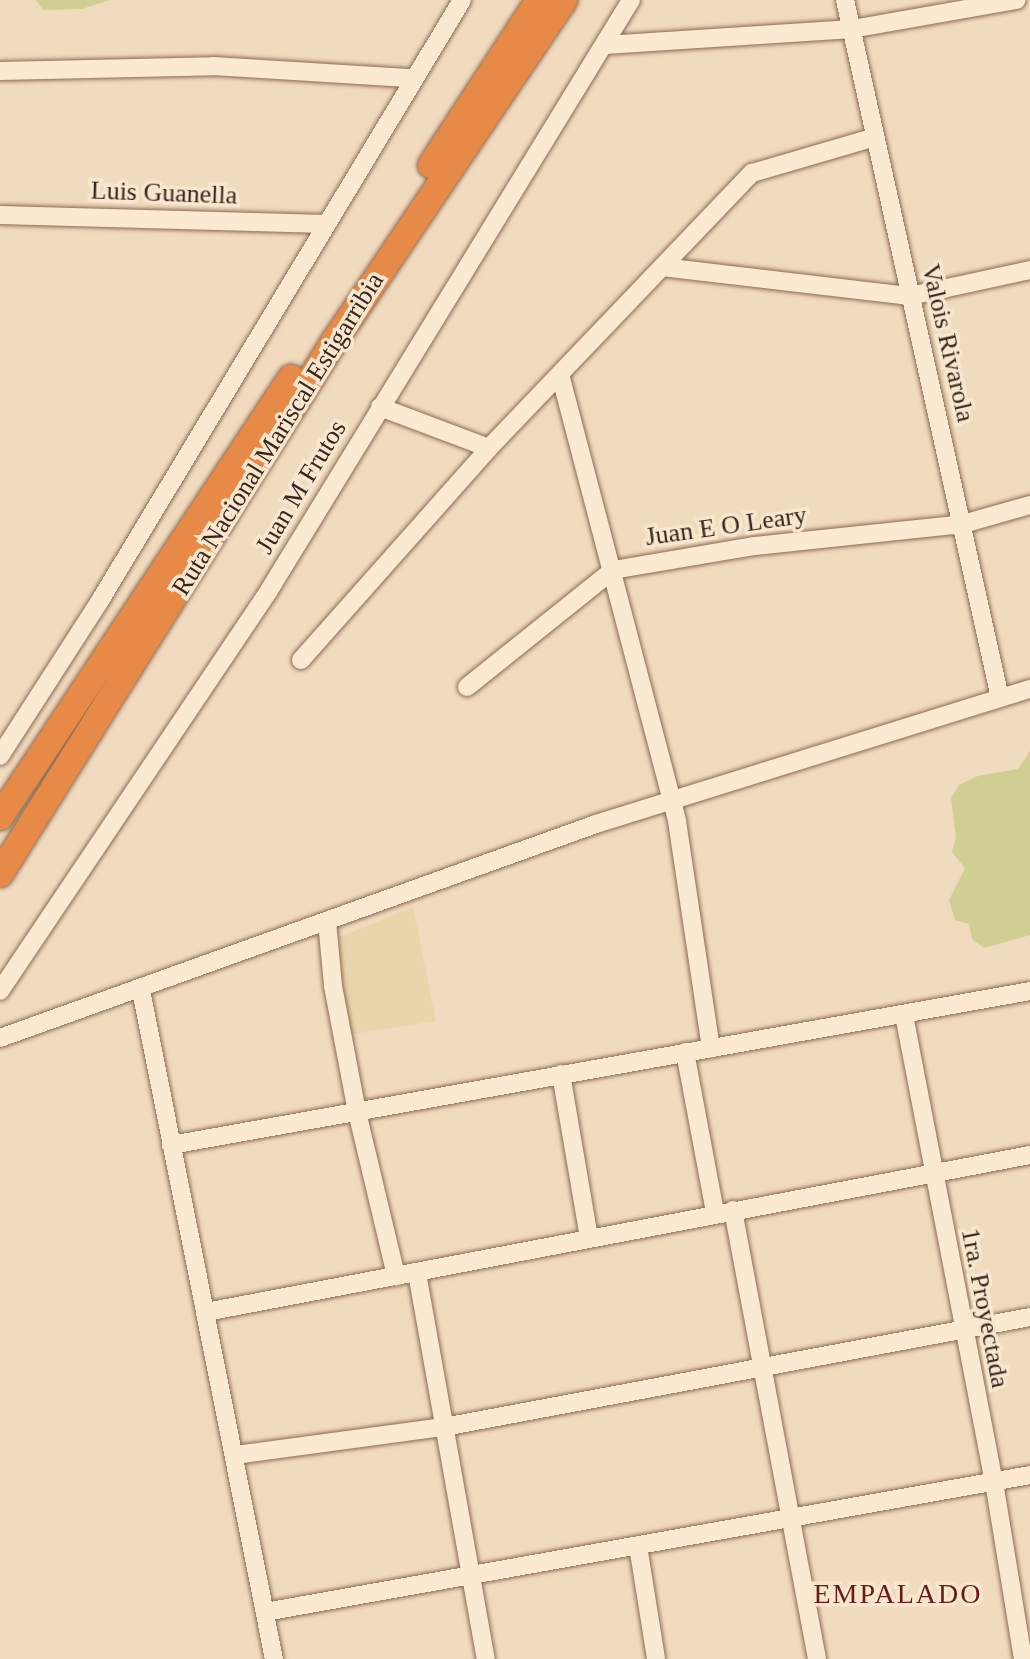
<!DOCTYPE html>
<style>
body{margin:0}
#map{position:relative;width:1030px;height:1659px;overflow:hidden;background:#f1dbbe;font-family:"Times New Roman",serif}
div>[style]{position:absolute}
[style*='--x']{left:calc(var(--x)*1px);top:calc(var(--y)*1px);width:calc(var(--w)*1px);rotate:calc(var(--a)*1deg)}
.farmland>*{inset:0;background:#e8d5ab}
.green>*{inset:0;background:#d0ce92}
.roads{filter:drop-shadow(0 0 2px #8b6a55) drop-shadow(0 0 2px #8b6a55)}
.minor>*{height:18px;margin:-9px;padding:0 9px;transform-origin:9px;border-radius:9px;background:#fbe9d2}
.highway>*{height:26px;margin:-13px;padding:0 13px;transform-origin:13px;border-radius:13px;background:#e88a47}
span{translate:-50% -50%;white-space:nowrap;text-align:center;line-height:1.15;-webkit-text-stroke:7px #f8e6cf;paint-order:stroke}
.street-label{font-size:26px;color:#39251b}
.neighbourhood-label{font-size:28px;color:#691c17;letter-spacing:2px}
</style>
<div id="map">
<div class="farmland">
<div style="clip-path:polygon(413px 907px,436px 1021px,347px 1035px,330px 941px)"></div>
</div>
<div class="green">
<div style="clip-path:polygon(36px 0,109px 0,82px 9px,43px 10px)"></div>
<div style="clip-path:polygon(1030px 751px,1030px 935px,984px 948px,972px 939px,969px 924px,955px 920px,949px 900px,965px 868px,952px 852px,956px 838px,951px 798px,959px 785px,978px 776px,1018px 769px)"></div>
</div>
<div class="roads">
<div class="minor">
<div style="--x:845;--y:0;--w:715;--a:77.48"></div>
<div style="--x:605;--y:45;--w:248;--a:-3.7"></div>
<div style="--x:852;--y:29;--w:167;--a:-10"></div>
<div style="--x:0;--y:71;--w:213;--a:-1.3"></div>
<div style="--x:213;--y:66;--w:199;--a:3.5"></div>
<div style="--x:0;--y:215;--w:326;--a:1.6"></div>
<div style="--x:662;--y:267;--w:250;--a:6.7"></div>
<div style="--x:910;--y:296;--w:123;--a:-12.2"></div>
<div style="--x:561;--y:378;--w:458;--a:75.3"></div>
<div style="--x:677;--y:821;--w:230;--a:81.5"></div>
<div style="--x:380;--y:407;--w:116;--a:20.6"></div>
<div style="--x:301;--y:660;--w:283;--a:-48.4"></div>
<div style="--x:489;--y:448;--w:381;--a:-46.3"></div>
<div style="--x:752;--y:173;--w:128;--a:-16.3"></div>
<div style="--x:467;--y:687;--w:187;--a:-38.7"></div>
<div style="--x:613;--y:570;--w:144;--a:-9.6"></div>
<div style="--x:755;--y:546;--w:209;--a:-6"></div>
<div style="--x:963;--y:524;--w:70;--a:-15.8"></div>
<div style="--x:0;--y:756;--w:187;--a:-57.2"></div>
<div style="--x:101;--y:599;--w:699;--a:-58.92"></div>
<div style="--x:327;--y:921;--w:65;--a:84.7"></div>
<div style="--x:333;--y:986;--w:128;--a:79.2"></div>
<div style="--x:357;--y:1112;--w:169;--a:76.6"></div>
<div style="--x:141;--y:990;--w:682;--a:78.76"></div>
<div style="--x:0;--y:991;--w:481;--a:-56.1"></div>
<div style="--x:268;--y:592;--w:694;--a:-58.48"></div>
<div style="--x:904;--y:1015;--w:476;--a:79.1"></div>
<div style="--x:994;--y:1482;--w:179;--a:80.7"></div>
<div style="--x:0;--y:1038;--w:633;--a:-19.75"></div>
<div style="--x:596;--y:824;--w:455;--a:-17.3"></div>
<div style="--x:685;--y:1052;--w:164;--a:79.4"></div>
<div style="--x:561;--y:1074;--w:166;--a:80.3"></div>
<div style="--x:171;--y:1145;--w:873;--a:-10.16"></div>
<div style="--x:733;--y:1210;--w:457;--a:79.4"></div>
<div style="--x:417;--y:1273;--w:392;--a:79.9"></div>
<div style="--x:206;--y:1312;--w:839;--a:-10.79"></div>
<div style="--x:236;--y:1455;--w:210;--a:-7.7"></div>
<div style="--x:444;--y:1427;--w:596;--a:-10.63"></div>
<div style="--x:638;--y:1546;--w:114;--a:80.9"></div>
<div style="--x:265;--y:1612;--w:777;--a:-10.15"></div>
</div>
<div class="highway">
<div style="--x:431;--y:165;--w:197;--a:-56.8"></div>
<div style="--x:0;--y:817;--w:527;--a:-56.46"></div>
<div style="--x:0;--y:874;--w:630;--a:-57.9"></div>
<div style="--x:335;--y:340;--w:410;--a:-56"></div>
</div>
</div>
<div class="street-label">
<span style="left:164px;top:193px;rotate:2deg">Luis Guanella</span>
<span style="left:948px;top:343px;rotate:77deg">Valois Rivarola</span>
<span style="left:278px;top:434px;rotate:-58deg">Ruta Nacional Mariscal Estigarribia</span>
<span style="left:301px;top:487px;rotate:-59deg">Juan M Frutos</span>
<span style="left:726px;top:526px;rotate:-8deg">Juan E O Leary</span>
<span style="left:985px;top:1308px;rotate:79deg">1ra. Proyectada</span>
</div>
<div class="neighbourhood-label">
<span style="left:898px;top:1594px">EMPALADO</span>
</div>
</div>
